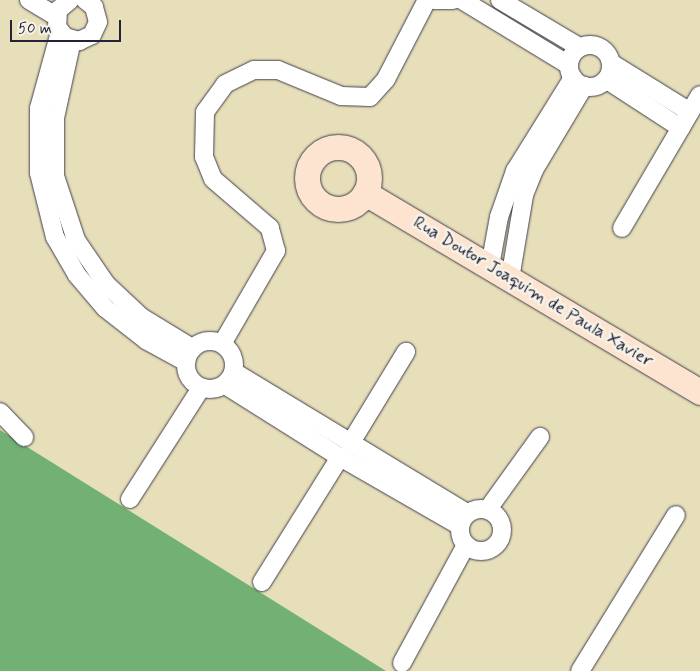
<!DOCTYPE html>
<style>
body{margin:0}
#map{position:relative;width:700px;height:671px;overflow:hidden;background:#e7dfb9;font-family:Mynerve,sans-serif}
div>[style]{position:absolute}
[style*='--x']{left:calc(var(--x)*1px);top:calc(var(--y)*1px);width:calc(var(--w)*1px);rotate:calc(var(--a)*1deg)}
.forest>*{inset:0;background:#72b173}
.roads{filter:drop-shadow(0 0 1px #403e4e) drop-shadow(0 0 1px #403e4e)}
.street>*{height:18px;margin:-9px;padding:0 9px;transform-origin:9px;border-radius:9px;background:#fff}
.street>.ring{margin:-9px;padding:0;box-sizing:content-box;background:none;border:18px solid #fff;border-radius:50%}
.secondary>*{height:25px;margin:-12.5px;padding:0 12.5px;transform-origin:12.5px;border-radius:12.5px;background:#fde4d1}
.secondary>.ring{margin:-12.5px;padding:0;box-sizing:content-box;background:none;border:25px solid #fde4d1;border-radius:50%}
span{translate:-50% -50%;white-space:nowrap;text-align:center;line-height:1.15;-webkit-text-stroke:5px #f7f3e8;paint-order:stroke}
.street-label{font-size:18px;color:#22223b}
.scale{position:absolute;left:10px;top:20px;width:111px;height:22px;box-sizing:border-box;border:2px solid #22223b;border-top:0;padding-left:6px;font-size:15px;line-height:18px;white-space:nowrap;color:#22223b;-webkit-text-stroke:4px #f7f3e8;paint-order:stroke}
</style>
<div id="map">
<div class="forest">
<div style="clip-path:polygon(0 430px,386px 671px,0 671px)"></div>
</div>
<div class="roads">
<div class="street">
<div style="--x:29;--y:0;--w:31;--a:31"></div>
<div style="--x:70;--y:0;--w:16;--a:140"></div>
<div style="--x:58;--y:10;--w:17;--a:93"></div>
<div style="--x:57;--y:27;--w:13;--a:51"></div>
<div style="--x:65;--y:37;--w:15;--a:16"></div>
<div style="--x:79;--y:41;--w:14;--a:-25"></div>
<div style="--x:92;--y:35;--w:14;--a:-65"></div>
<div style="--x:98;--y:22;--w:16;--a:-105"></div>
<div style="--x:94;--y:7;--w:11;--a:-142"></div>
<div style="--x:434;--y:0;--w:19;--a:0"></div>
<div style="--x:462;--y:0;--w:125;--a:31.3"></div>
<div style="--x:500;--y:0;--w:92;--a:30.7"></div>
<div style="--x:60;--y:32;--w:79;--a:105.4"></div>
<div style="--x:39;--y:108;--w:65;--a:90"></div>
<div style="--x:39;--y:173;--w:66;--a:76"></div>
<div style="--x:55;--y:237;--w:44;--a:59.9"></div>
<div style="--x:77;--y:275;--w:43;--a:49.7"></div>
<div style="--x:105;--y:308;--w:52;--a:38"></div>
<div style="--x:146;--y:340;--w:46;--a:28.8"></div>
<div style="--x:72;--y:40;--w:80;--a:102.3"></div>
<div style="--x:55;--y:118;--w:58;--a:90"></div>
<div style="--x:55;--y:176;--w:67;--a:71.8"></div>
<div style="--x:76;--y:240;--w:53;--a:55.7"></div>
<div style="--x:106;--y:284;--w:48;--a:43.3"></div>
<div style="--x:141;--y:317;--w:60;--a:31.3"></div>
<div class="ring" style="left:569px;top:45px;width:24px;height:24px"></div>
<div style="--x:611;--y:63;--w:93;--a:31.8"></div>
<div style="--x:607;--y:80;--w:88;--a:33"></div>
<div style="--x:622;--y:228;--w:154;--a:-59.6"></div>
<div style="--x:490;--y:266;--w:50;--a:-79.6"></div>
<div style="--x:499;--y:217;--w:49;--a:-70.8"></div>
<div style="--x:515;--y:171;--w:110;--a:-58.1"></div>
<div style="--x:510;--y:279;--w:85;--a:-80.5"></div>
<div style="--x:524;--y:195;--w:27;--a:-68"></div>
<div style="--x:534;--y:170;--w:98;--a:-59.2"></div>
<div class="ring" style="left:186px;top:341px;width:30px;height:30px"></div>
<div style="--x:222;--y:344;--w:108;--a:-59.9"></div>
<div style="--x:276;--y:251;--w:24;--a:-105"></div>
<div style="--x:270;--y:228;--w:75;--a:-139.3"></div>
<div style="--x:213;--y:179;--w:24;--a:-112"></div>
<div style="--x:204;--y:157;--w:45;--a:-88.7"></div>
<div style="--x:205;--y:112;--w:34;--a:-54"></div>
<div style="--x:225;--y:84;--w:32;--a:-26"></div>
<div style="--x:254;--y:70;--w:24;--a:0"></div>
<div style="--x:278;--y:70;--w:68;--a:22.4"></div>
<div style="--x:341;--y:96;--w:29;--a:2"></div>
<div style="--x:370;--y:97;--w:24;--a:-48"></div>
<div style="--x:386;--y:79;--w:89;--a:-62.6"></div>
<div style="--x:234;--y:372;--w:272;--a:31.2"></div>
<div style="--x:225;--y:385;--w:136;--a:32.1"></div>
<div style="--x:340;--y:457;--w:138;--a:29.9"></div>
<div style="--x:0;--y:412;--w:35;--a:46"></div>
<div style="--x:350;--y:444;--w:108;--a:-58.7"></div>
<div style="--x:130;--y:499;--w:132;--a:-57.4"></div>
<div class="ring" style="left:460px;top:509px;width:24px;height:24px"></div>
<div style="--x:488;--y:509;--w:89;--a:-54.2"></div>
<div style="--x:262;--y:582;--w:147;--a:-58"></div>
<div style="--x:402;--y:663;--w:134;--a:-61.5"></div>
<div style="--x:580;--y:671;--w:183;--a:-58.4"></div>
</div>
<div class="secondary">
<div class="ring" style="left:307px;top:147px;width:37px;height:37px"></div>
<div style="--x:365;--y:193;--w:390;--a:30.7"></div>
</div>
</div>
<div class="street-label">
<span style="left:533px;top:292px;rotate:31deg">Rua Doutor Joaquim de Paula Xavier</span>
</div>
<div class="scale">50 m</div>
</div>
